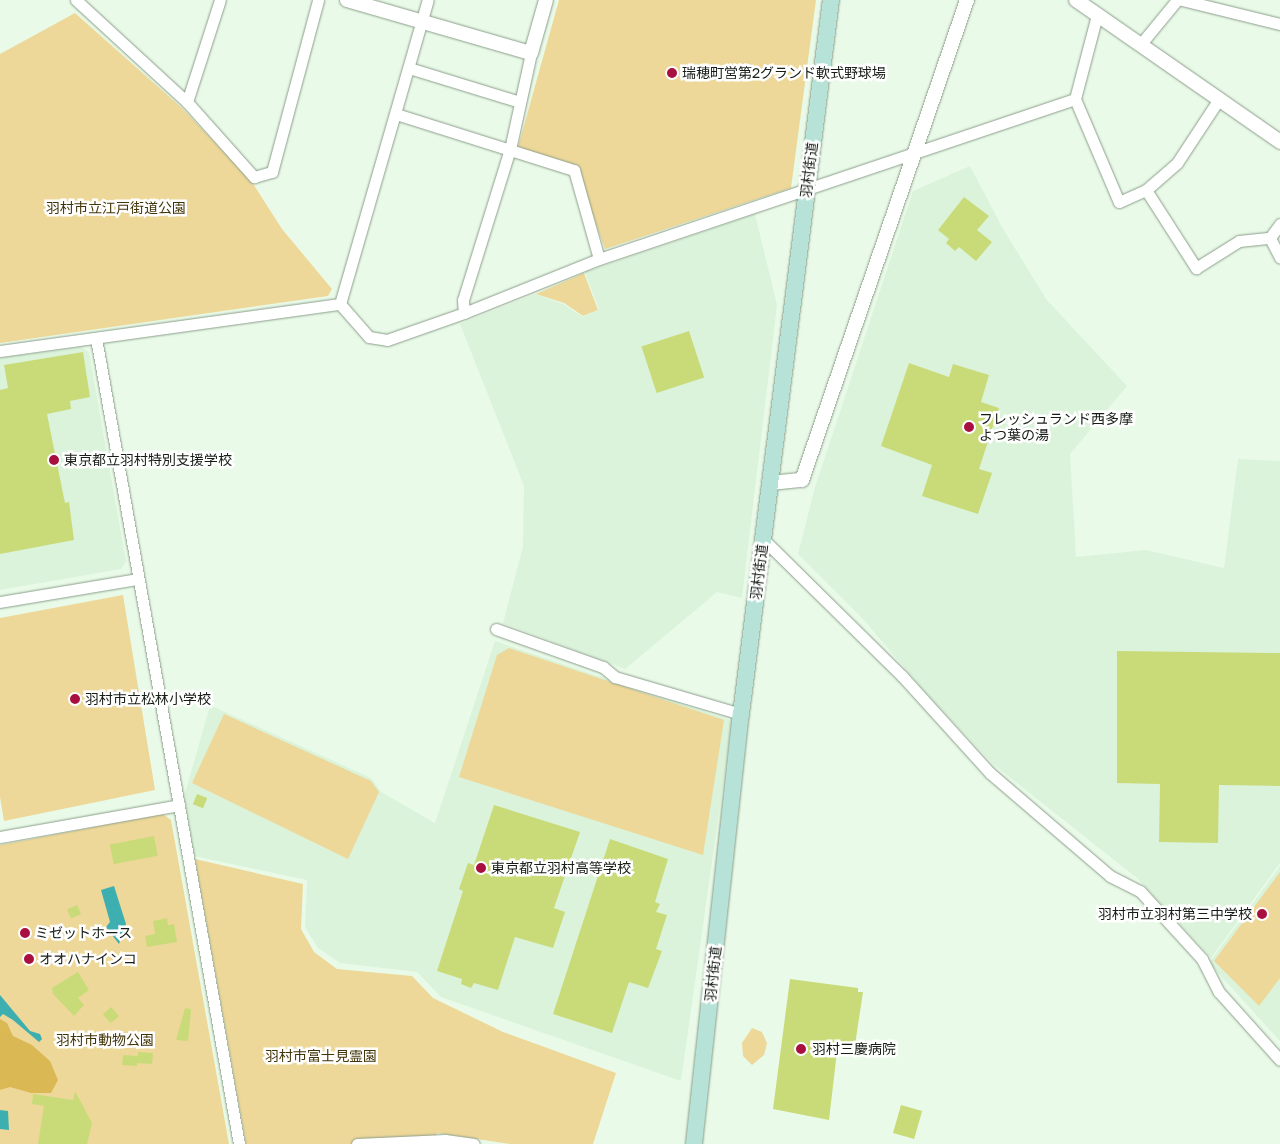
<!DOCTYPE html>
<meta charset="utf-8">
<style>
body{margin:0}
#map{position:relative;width:1280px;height:1144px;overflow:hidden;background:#e9fbe8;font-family:"Golos Text","Noto Sans JP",sans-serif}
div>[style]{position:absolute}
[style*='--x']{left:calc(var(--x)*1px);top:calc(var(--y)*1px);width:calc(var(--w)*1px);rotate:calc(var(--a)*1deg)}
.built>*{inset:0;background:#dbf3da}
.green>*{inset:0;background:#edd899}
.forest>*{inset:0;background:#dab954}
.water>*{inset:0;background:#3eafb1}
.building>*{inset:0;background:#c9db79;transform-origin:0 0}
.roads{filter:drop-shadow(0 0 1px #8c9d8b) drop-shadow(0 0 1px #8c9d8b)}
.minor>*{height:11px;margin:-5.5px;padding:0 5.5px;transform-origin:5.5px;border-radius:5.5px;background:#fff}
.tertiary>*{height:14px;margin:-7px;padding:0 7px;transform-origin:7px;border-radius:7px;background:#fff}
.secondary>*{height:16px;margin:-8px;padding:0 8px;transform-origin:8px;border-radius:8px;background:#b6e2d8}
.dots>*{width:14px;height:14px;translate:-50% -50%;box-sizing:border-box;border:2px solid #fff;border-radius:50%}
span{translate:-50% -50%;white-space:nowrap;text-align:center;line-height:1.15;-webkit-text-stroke:5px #fff;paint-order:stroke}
.poi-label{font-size:14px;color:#161c16}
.left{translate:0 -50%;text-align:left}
.right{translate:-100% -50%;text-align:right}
.street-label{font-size:14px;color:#161c16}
.park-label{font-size:14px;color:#423508}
</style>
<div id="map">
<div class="built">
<div style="clip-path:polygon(970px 166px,1002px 227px,1046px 299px,1127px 386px,1070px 454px,1076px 557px,1146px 550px,1224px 568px,1238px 459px,1280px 461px,1280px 863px,1211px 958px,1137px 878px,993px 764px,923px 690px,864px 620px,798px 554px,815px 487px,913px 191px)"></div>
<div style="clip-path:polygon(755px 214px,777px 305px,742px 598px,717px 592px,625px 669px,503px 623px,523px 547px,524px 486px,460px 324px,535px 294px,563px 304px,583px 317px,599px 310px,585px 272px)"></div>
<div style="clip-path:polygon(81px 347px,89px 352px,126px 562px,121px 569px,0 590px,0 358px)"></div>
<div style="clip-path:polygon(495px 641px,732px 721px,681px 1081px,441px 997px,417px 972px,340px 963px,318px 948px,305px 927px,307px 880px,194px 856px,184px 797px,209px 709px,214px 707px,371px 778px,381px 792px,435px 823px)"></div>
<div style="clip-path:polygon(1280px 866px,1280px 1041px,1209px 963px)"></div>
</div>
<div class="green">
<div style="clip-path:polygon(559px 0,816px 0,791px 188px,605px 249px,575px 167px,518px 147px)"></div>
<div style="clip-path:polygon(75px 13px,183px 109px,252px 182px,282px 229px,332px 289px,328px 296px,0 343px,0 54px)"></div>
<div style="clip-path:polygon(584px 273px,598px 310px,583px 316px,564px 303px,536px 294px)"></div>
<div style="clip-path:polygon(123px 595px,155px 790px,4px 821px,0 797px,0 618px)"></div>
<div style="clip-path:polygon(509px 648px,724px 720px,703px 855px,459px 777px,497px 655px)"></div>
<div style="clip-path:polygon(224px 714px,371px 781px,379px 792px,348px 859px,192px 783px)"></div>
<div style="clip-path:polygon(163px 814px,171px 820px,229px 1144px,0 1144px,0 845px)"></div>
<div style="clip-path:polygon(195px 859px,303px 884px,301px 929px,314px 952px,337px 969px,412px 976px,433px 998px,503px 1032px,616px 1073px,593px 1144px,510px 1144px,437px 1133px,435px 1144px,246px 1144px)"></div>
<div style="clip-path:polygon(1280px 872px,1280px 978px,1259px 1006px,1214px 961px)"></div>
<div style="clip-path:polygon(752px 1028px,762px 1032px,767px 1043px,764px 1055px,752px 1065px,743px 1056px,742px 1043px)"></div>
</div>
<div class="forest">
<div style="clip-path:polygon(0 1019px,7px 1023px,13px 1036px,32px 1045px,50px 1061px,58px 1080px,51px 1093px,31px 1093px,10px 1087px,0 1090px)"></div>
</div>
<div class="water">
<div style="clip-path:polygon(114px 886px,126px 924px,119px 944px,106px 927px,110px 922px,101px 890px)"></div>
<div style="clip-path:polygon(0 995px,30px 1031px,40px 1034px,42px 1039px,39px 1042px,13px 1020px,3px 1014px,0 1017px)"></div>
<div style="clip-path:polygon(0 1110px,8px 1111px,9px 1130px,0 1129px)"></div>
</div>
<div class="building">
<div style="clip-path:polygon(964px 197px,989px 216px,977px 230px,992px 242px,976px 261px,959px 247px,955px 251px,946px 243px,949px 239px,938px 230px)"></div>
<div style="left:689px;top:331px;width:49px;height:50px;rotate:72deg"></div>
<div style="clip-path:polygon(83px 352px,90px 397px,70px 401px,71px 409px,47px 414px,65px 503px,69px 502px,74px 540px,0 554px,0 390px,8px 388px,4px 365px)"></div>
<div style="clip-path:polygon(909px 363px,949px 377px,953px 364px,989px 375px,981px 402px,999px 408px,979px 469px,992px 473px,978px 514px,922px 496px,932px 465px,881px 446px)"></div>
<div style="clip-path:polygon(1117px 651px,1280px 653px,1280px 786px,1219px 785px,1218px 843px,1159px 842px,1160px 784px,1117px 783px)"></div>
<div style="left:197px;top:794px;width:11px;height:11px;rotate:22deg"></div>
<div style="clip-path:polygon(494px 805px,580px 832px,554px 908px,565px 912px,553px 948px,515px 937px,498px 990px,474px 983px,471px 988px,461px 984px,462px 979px,437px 971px,463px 891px,459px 889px,468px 863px,474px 865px)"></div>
<div style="left:154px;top:836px;width:20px;height:45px;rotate:79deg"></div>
<div style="clip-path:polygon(610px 839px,668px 859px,655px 902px,660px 904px,656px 912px,667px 915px,656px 949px,662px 951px,648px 988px,629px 982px,612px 1033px,553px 1014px)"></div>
<div style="left:77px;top:905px;width:10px;height:11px;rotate:66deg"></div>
<div style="clip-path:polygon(167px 918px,168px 925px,174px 924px,177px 942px,147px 947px,145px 936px,155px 934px,153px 921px)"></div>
<div style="clip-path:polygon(78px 972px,89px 990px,78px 998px,84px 1005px,74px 1016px,53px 994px,52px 988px)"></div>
<div style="clip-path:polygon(790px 979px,858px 988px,858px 992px,863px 992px,855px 1045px,838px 1043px,829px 1120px,773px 1109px)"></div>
<div style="left:111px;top:1007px;width:12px;height:11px;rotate:48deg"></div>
<div style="clip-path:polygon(185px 1008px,191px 1009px,188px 1041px,176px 1040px)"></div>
<div style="clip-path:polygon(138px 1052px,153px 1053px,152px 1064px,137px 1063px,137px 1058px,137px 1066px,122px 1065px,123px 1055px,138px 1056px)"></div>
<div style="clip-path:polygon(75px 1091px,92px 1123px,87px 1144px,38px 1144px,44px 1106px,32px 1104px,33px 1094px,73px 1100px)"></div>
<div style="left:901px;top:1105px;width:22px;height:29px;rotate:16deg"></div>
</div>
<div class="roads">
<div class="minor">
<div style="--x:76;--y:0;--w:151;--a:42.6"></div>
<div style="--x:187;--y:102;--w:101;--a:48.2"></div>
<div style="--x:254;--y:177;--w:19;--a:-16"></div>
<div style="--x:272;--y:172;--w:178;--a:-75"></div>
<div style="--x:1182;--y:0;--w:101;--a:13.8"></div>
<div style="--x:1097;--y:15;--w:87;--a:104.7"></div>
<div style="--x:1075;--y:99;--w:112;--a:66.9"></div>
<div style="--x:1119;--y:202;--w:30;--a:-24"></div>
<div style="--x:1146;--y:190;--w:41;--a:-41.1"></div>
<div style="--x:1177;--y:163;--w:77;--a:-56.7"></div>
<div style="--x:1140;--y:45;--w:58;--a:-50.6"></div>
<div style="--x:531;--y:53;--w:98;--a:102.3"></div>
<div style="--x:510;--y:149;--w:158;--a:107.3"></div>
<div style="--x:463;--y:300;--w:13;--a:86"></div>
<div style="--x:464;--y:313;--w:145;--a:-21.8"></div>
<div style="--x:599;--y:259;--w:502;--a:-18.58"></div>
<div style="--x:409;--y:68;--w:116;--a:17"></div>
<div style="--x:187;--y:102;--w:107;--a:-72.1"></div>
<div style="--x:396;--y:114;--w:187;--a:17.5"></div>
<div style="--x:574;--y:170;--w:92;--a:74.3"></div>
<div style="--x:1146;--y:190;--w:93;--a:57.3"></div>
<div style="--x:1196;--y:268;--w:51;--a:-32.1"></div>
<div style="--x:1239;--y:241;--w:31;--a:-6"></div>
<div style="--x:1280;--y:224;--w:17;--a:126"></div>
<div style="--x:1270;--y:238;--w:22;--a:63"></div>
<div style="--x:340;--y:304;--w:316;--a:-73.9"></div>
<div style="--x:340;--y:304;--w:44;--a:48.7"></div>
<div style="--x:369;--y:337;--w:18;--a:9"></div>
<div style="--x:387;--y:340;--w:82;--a:-19.3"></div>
<div style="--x:96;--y:338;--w:819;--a:79.94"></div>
<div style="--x:0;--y:351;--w:343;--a:-7.9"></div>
<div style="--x:763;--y:539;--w:195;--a:44.6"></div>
<div style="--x:902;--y:676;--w:131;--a:47.8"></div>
<div style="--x:990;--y:773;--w:158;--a:40.6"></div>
<div style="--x:1110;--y:876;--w:34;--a:27"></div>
<div style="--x:1140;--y:891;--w:92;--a:47.6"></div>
<div style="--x:1202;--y:959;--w:37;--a:63"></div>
<div style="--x:1219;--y:992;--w:91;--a:48.1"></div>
<div style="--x:0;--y:602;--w:139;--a:-9.5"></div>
<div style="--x:496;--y:629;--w:114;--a:19.6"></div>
<div style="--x:603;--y:667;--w:16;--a:40"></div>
<div style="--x:615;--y:677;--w:131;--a:16.4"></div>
<div style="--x:0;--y:837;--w:182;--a:-10.1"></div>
<div style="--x:357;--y:1144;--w:88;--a:-2.6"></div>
<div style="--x:445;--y:1140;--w:29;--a:8"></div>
</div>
<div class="tertiary">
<div style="--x:347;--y:0;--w:191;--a:16.1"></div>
<div style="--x:531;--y:53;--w:55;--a:-74.2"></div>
<div style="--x:1076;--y:0;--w:249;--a:34.8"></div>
<div style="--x:771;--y:483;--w:31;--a:-6"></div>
<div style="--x:802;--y:480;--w:508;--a:-71.03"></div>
</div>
<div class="secondary">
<div style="--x:694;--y:1144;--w:433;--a:-83.8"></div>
<div style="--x:741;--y:714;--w:720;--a:-82.82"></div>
</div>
</div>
<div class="dots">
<div style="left:672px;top:73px;background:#a8103f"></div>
<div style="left:969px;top:427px;background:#a8103f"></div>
<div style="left:54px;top:460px;background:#a8103f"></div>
<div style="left:75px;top:699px;background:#a8103f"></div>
<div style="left:481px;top:868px;background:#a8103f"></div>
<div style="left:1262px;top:914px;background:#a8103f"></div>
<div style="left:25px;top:933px;background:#a8103f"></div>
<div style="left:29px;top:959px;background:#a8103f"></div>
<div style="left:801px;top:1049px;background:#a8103f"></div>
</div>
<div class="poi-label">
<span class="left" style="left:682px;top:73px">瑞穂町営第2グランド軟式野球場</span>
<span class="left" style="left:979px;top:427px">フレッシュランド西多摩<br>よつ葉の湯</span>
<span class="left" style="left:64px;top:460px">東京都立羽村特別支援学校</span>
<span class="left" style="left:85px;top:699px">羽村市立松林小学校</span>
<span class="left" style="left:491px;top:868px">東京都立羽村高等学校</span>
<span class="right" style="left:1252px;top:914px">羽村市立羽村第三中学校</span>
<span class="left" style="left:35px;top:933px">ミゼットホース</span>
<span class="left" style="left:39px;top:959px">オオハナインコ</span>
<span class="left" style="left:812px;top:1049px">羽村三慶病院</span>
</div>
<div class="street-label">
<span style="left:809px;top:170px;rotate:-83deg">羽村街道</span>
<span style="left:759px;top:572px;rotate:-83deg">羽村街道</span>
<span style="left:713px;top:974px;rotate:-84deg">羽村街道</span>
</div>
<div class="park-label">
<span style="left:116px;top:208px">羽村市立江戸街道公園</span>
<span style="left:105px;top:1040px">羽村市動物公園</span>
<span style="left:321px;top:1056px">羽村市富士見霊園</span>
</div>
</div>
